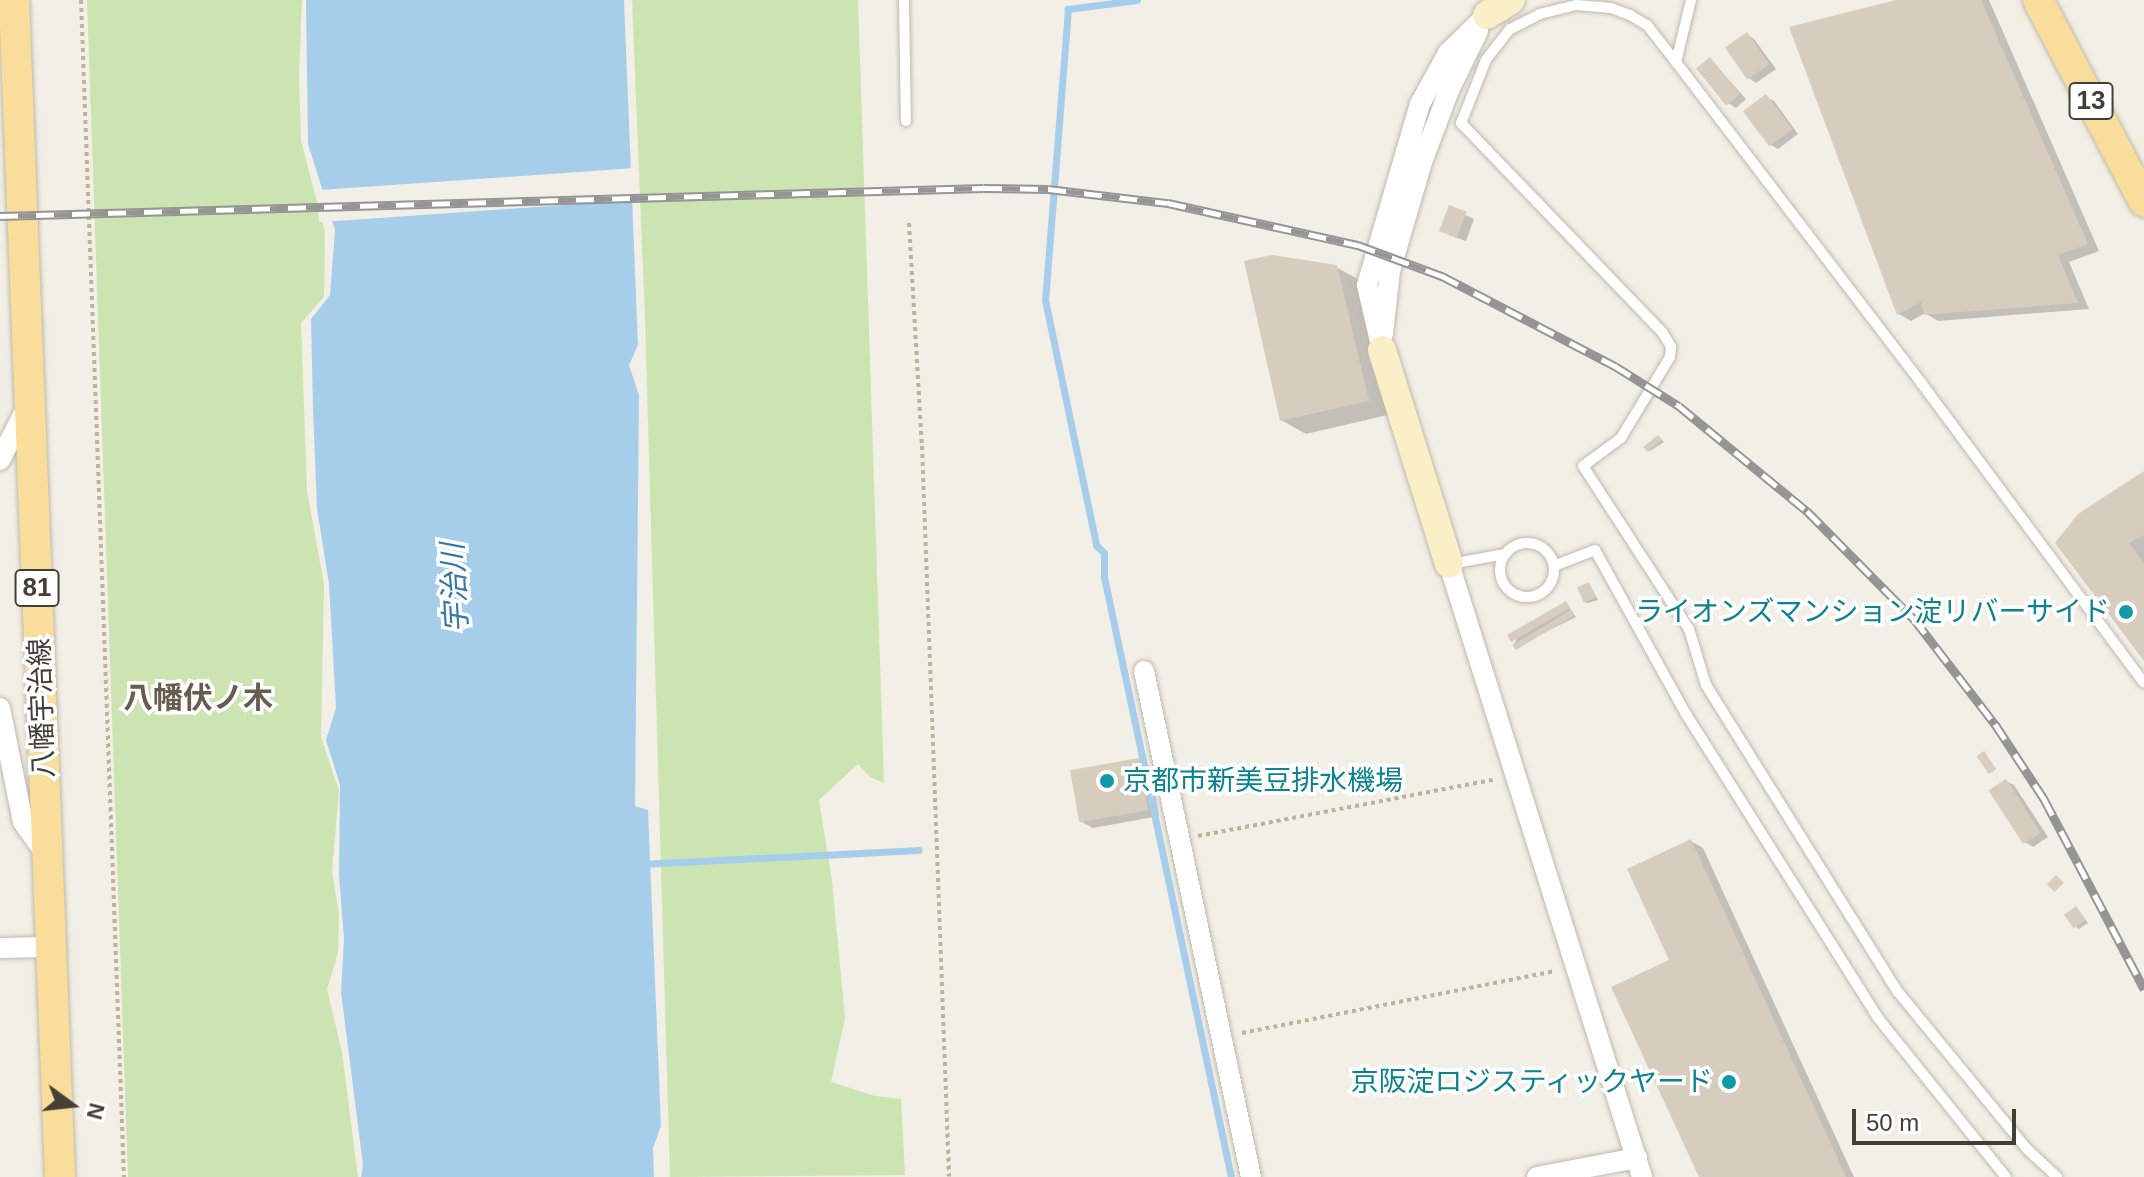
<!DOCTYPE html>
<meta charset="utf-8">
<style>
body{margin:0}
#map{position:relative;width:2144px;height:1177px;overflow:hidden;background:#f2efe6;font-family:Helvetica,"Noto Sans JP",sans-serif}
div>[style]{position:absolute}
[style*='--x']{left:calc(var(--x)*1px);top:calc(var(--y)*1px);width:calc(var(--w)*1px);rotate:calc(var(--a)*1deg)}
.green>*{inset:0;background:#cce4b1}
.water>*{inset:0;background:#a6ceeb}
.pier>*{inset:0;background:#f2efe6;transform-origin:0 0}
.shadow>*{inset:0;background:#0003}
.stream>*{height:7px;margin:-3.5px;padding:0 3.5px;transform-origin:3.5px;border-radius:3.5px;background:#a6ceeb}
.building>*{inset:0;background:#d6cdbf;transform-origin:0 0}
.path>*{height:4px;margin-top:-2px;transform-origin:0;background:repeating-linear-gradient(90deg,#beb29c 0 4px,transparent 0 8px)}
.roads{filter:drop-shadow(0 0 2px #c0b9ad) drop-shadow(0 0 2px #c0b9ad)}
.lane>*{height:10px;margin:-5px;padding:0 5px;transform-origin:5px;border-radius:5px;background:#fff}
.lane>.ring{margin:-5px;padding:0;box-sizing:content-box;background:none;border:10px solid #fff;border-radius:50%}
.street>*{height:20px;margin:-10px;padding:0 10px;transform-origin:10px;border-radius:10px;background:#fff}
.secondary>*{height:28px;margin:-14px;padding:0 14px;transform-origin:14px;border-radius:14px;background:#fbefc7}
.primary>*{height:30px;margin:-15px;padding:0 15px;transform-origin:15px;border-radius:15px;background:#f8de9a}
.rail>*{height:9px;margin-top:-4.5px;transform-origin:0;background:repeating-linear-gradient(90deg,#fff 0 18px,#959595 0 36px);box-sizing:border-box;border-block:2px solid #959595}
.dots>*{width:22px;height:22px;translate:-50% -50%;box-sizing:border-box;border:4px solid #fff;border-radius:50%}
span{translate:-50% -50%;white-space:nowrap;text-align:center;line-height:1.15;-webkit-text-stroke:7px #fff;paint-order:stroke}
.shield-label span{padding:2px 6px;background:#fff;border:2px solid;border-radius:6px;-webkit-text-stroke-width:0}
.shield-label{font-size:26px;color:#443f36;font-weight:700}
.culture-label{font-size:28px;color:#0d838f}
.right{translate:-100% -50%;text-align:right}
.left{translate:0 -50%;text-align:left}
.street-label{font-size:28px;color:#443f36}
.water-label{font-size:30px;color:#3677a9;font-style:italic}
.neighbourhood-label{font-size:30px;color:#675d4e;font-weight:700}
.north{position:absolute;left:32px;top:1065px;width:80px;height:80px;-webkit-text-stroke:6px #fff;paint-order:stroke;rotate:105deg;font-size:22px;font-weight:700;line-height:32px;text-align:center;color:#443f36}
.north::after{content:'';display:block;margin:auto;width:28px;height:36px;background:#443f36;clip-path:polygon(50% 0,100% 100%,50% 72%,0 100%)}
.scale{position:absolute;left:1852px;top:1109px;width:164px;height:36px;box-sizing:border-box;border:4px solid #443f36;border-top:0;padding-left:10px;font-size:24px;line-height:28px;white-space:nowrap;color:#443f36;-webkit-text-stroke:6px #fff;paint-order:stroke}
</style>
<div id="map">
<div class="green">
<div style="clip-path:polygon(87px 0,302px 0,299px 74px,301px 141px,325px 232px,324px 297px,301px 323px,307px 491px,324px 584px,321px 737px,339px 791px,332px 871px,339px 915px,338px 953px,327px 989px,342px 1052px,358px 1177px,128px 1177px)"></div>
<div style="clip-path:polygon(632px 0,858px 0,884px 783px,870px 777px,858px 764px,819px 800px,832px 881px,845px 1018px,831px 1082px,875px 1096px,901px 1099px,905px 1175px,670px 1177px,645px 319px)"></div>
</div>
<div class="water">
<div style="clip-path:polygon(306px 0,624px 0,638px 345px,629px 365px,639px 395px,635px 806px,648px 810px,661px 1126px,653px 1148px,654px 1177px,361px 1177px,363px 1165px,341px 992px,344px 939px,339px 875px,340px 785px,326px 740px,336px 708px,329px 584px,317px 509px,313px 409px,311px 319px,330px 295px,335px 230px,308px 144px)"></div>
</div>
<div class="pier">
<div style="left:635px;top:168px;width:32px;height:319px;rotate:86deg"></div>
</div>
<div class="shadow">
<div style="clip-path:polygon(1904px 0,1989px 0,2099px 251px,2069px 262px,2089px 309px,1938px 321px,1925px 313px,1911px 321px,1899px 314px)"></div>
<div style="clip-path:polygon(1747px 34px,1754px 39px,1776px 69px,1756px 83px,1749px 78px)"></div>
<div style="clip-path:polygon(1710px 59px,1746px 99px,1736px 108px,1728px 103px)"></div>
<div style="clip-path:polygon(1766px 97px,1774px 101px,1798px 134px,1778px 149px,1771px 145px)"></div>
<div style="clip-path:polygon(1450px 208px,1474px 219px,1466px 241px,1449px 235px)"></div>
<div style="clip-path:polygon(1336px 267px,1361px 281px,1392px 414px,1306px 434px,1281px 420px)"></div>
<div style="clip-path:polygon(1659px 437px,1664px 442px,1650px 451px,1647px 450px)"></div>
<div style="clip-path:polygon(2144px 473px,2144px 658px,2079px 515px)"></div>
<div style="clip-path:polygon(1589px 584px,1598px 600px,1588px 603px,1585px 602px)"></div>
<div style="clip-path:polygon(1566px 603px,1576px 617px,1517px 646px,1514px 644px,1517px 639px,1510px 636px)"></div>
<div style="clip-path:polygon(1139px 760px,1151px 767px,1159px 816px,1093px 828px,1080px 821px)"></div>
<div style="clip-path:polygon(2006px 781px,2014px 785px,2048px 837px,2033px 847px,2025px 842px)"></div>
<div style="clip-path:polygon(1691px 841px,1703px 848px,1854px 1177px,1701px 1177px,1671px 961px)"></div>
<div style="clip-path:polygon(2079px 911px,2088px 923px,2079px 929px,2076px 927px)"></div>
</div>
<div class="stream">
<div style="--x:1137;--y:0;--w:70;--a:172.6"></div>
<div style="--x:1068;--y:9;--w:292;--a:94.5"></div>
<div style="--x:1045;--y:300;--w:250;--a:78.2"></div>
<div style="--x:1096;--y:545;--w:11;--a:45"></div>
<div style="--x:1104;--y:553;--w:24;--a:90"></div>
<div style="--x:1104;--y:577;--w:613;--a:78.05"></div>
<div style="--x:641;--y:864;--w:278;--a:-2.9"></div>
</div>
<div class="building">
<div style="clip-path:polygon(1896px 0,1981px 0,2088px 244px,2058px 255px,2078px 303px,1924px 315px,1921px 302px,1897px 315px,1789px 27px)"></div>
<div style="left:1747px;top:32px;width:39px;height:27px;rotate:55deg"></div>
<div style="left:1710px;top:57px;width:48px;height:18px;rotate:51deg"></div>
<div style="left:1766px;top:94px;width:44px;height:29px;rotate:53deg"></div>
<div style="left:1449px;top:205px;width:19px;height:28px;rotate:21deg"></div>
<div style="clip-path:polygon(1272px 255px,1337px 265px,1369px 401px,1280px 421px,1244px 261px)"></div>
<div style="left:1658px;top:435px;width:6px;height:19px;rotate:51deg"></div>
<div style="clip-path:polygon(2144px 471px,2144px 535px,2129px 543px,2144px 563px,2144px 661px,2055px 543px,2078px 514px)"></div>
<div style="left:1589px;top:582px;width:17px;height:13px;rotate:66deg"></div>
<div style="left:1566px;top:601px;width:8px;height:68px;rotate:60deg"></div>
<div style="left:1571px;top:610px;width:6px;height:68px;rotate:59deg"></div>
<div style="left:1984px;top:751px;width:22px;height:9px;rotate:56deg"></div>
<div style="left:1139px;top:758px;width:53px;height:70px;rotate:80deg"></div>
<div style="left:2006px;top:779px;width:64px;height:21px;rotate:57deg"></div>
<div style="clip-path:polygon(1691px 839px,1846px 1177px,1699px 1177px,1611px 987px,1669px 960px,1627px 869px)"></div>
<div style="left:2056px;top:875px;width:11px;height:13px;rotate:45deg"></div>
<div style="left:2076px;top:906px;width:17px;height:15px;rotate:54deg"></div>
</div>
<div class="path">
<div style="--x:81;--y:0;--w:1178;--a:87.91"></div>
<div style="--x:909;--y:223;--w:223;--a:86.7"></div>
<div style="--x:922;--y:446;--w:731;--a:87.88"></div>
<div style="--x:1198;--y:836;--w:303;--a:-10.8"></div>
<div style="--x:1242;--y:1033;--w:319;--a:-11.2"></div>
</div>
<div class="roads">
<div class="lane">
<div style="--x:904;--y:0;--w:121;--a:89.1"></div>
<div style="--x:1691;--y:0;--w:64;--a:103.6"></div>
<div style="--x:1676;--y:62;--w:405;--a:52.6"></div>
<div style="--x:1922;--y:384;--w:372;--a:53.4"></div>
<div style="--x:1676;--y:62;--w:47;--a:-128.1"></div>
<div style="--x:1647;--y:25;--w:20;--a:-150"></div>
<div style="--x:1630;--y:15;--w:20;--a:-160"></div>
<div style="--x:1611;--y:8;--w:35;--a:-175"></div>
<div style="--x:1576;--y:5;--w:37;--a:166"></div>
<div style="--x:1540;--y:14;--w:34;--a:153"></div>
<div style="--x:1510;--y:29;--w:39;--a:128"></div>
<div style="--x:1486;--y:60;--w:68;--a:111.6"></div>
<div style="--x:1461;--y:123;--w:291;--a:46.1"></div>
<div style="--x:1663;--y:333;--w:16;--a:60"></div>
<div style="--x:1671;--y:347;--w:10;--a:96"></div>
<div style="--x:1670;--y:357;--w:95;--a:121.2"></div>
<div style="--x:1621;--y:438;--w:47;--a:143.6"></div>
<div style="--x:1583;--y:466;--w:194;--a:57"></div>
<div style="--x:1689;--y:629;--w:59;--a:73.1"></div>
<div style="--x:1706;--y:685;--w:362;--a:58"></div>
<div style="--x:1898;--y:992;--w:203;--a:50.6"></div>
<div style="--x:2027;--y:1149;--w:41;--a:43"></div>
<div class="ring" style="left:1500px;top:543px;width:44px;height:44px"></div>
<div style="--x:1450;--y:564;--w:56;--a:-10.3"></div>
<div style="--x:1554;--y:566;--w:44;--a:-21.3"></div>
<div style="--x:1595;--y:550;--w:188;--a:61"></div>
<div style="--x:1686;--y:714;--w:360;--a:57.7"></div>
<div style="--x:1878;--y:1018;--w:204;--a:51.2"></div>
</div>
<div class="street">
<div style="--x:1383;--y:334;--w:63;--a:-83.7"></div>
<div style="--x:1390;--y:271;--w:114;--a:-73.6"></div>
<div style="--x:1422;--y:162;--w:77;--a:-69.4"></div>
<div style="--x:1449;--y:90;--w:66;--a:-63.8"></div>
<div style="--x:1382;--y:350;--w:67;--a:-103"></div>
<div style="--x:1367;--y:285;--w:189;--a:-73.7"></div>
<div style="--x:1420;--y:104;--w:58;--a:-61.2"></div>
<div style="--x:1448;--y:53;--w:54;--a:-44.3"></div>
<div style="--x:0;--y:460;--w:59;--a:-63"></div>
<div style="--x:1449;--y:564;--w:643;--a:72.52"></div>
<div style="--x:1144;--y:671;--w:517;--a:78.06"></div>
<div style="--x:0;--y:708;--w:116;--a:78.6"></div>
<div style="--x:23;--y:822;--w:39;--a:54"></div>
<div style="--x:0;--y:948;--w:51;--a:-1.1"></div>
<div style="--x:1537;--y:1177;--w:102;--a:-10.8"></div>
</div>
<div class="secondary">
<div style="--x:1487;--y:15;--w:28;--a:-32"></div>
<div style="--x:1382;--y:350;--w:224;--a:72.6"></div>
</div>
<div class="primary">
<div style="--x:14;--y:0;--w:1178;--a:87.76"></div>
<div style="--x:2038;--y:0;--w:228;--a:62.3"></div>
</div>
</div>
<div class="rail">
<div style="--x:0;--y:216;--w:984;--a:-1.63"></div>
<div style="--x:984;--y:188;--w:64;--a:0.9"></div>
<div style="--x:1048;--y:189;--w:121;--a:6.7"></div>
<div style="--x:1168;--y:203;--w:195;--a:12.5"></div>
<div style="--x:1358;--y:245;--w:90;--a:20.3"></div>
<div style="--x:1442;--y:276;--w:195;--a:27.5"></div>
<div style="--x:1615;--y:366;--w:75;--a:32"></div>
<div style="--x:1679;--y:406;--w:166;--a:39.4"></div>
<div style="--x:1807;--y:511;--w:152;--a:45.3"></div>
<div style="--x:1914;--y:619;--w:133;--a:52.4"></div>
<div style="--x:1995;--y:724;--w:90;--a:56.8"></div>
<div style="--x:2044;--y:799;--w:215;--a:62.2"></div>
</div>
<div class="dots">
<div style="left:2126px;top:612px;background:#0f9aa8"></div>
<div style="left:1107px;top:781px;background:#0f9aa8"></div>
<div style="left:1729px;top:1082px;background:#0f9aa8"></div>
</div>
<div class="shield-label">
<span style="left:2091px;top:101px">13</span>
<span style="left:37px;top:588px">81</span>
</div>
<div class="culture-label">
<span class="right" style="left:2110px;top:612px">ライオンズマンション淀リバーサイド</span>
<span class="left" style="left:1123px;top:781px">京都市新美豆排水機場</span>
<span class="right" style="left:1713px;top:1082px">京阪淀ロジスティックヤード</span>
</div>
<div class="street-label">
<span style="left:42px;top:708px;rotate:-92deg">八幡宇治線</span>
</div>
<div class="water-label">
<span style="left:455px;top:588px;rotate:-93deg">宇治川</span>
</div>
<div class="neighbourhood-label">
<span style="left:198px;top:698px">八幡伏ノ木</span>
</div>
<div class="north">N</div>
<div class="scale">50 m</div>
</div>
